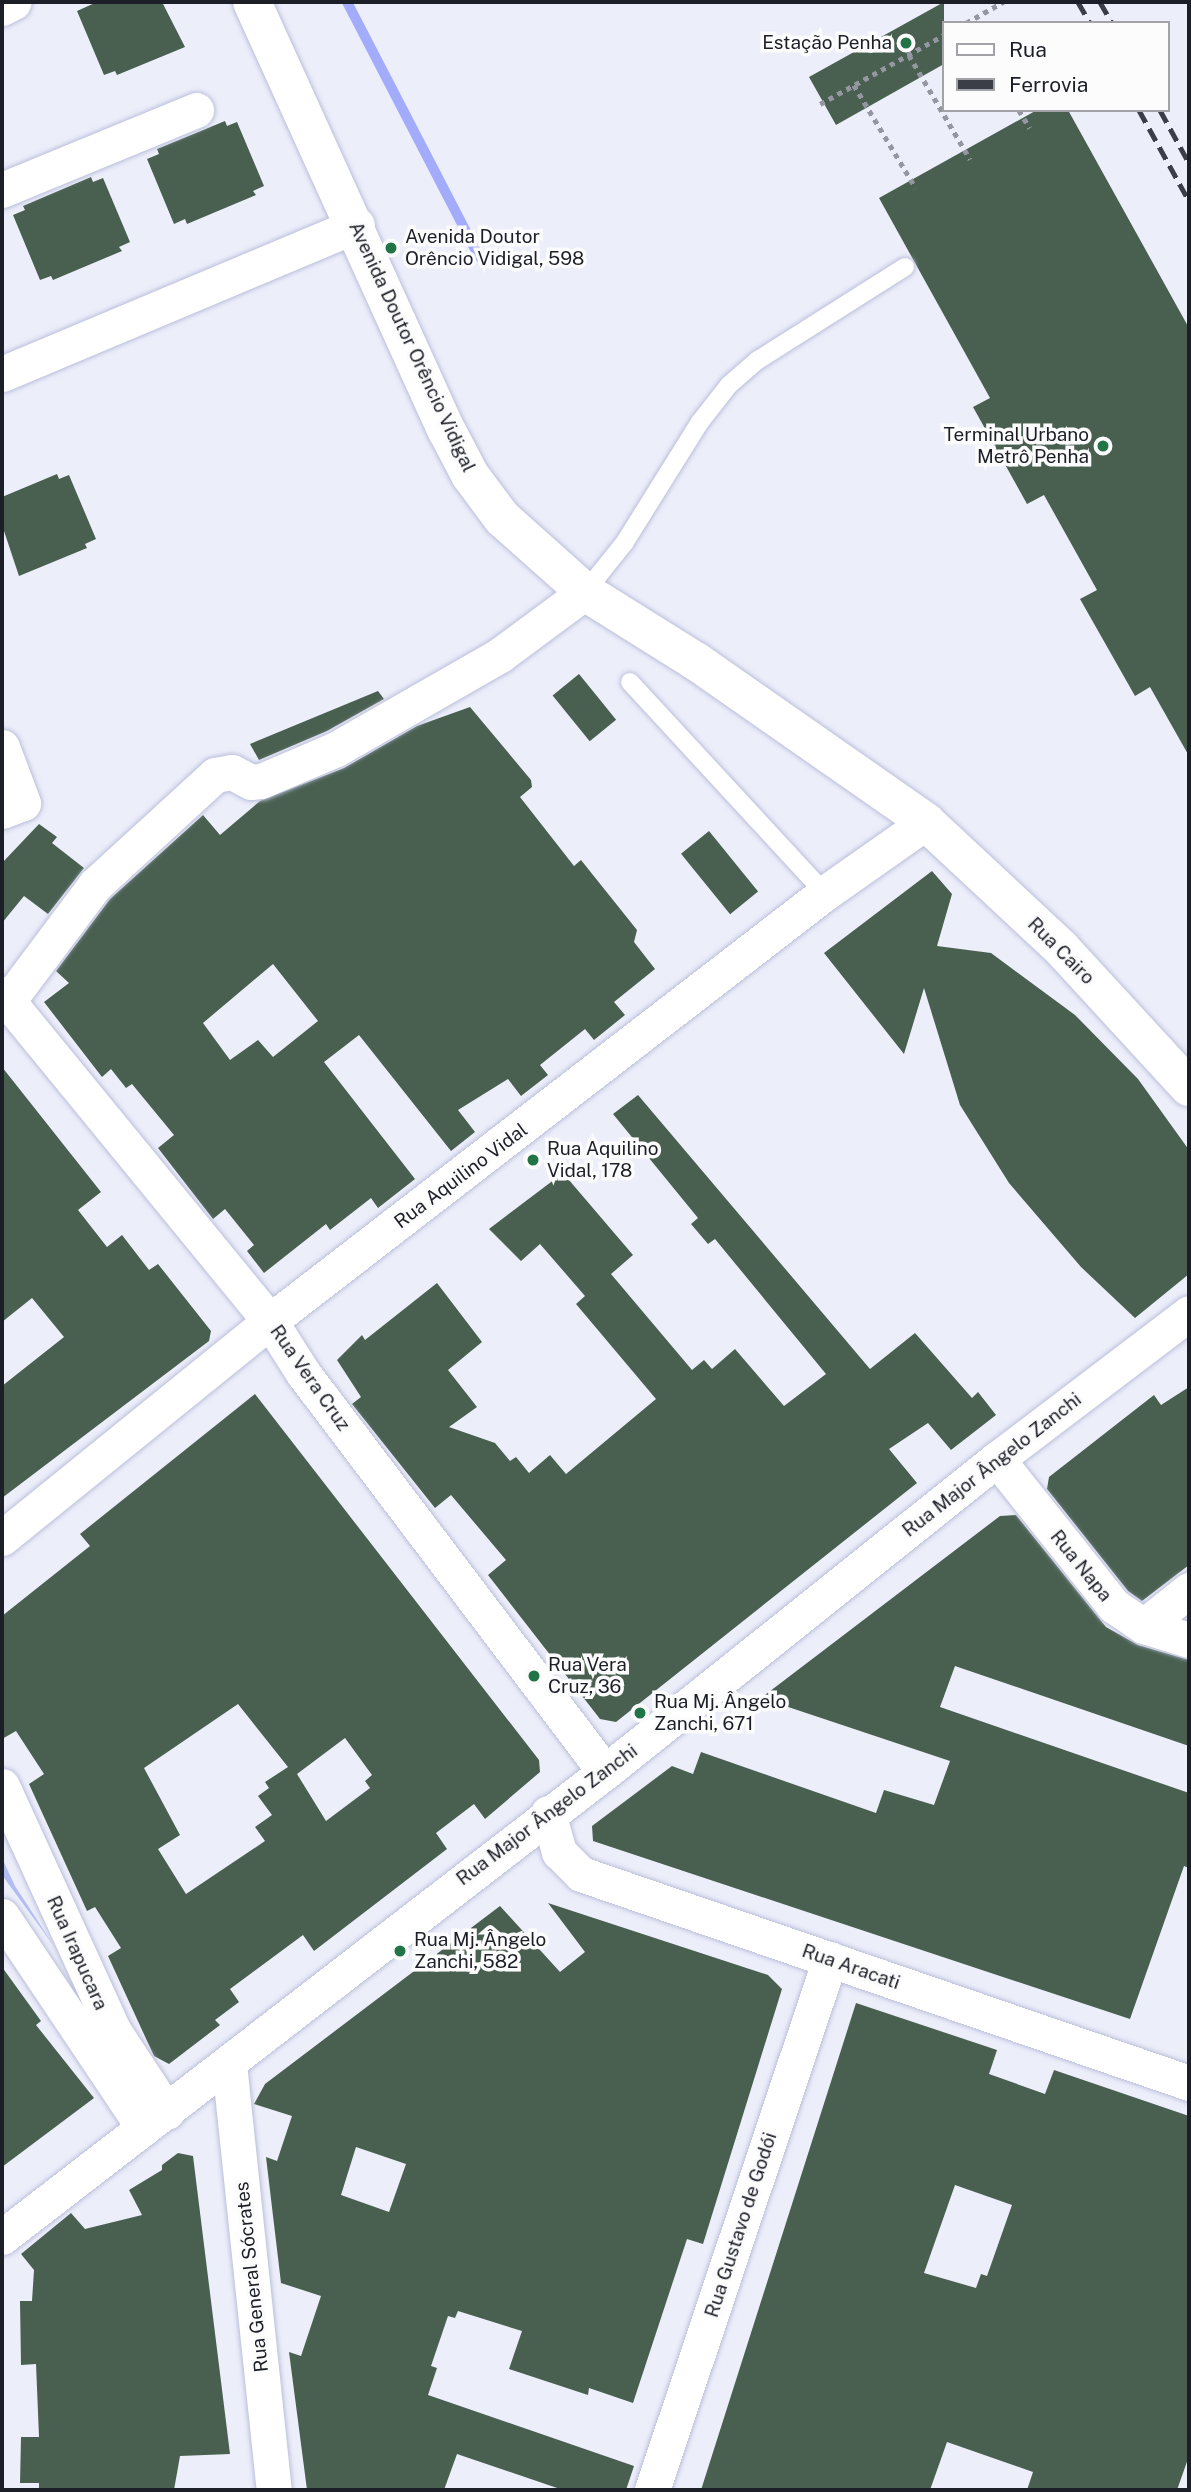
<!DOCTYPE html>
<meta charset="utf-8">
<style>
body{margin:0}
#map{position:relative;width:1191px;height:2492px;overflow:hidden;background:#eceefa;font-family:"Public Sans",sans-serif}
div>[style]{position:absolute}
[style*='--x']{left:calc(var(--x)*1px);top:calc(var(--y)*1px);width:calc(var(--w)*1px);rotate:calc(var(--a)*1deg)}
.green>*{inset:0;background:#b3bcf2}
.stream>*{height:10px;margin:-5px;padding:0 5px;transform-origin:5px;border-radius:5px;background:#a2acfa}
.building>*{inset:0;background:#496050;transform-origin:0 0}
.path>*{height:4.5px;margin-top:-2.25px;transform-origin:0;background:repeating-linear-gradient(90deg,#9496a1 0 5px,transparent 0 10px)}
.roads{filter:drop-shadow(0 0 2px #babfda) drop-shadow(0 0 2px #babfda)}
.lane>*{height:18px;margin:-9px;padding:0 9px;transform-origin:9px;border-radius:9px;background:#fff}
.street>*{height:35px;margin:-17.5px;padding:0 17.5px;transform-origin:17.5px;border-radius:17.5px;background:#fff}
.secondary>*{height:38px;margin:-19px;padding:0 19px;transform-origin:19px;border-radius:19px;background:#fff}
.rail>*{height:5px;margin-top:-2.5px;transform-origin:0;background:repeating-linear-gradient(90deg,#3b3d47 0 14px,transparent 0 21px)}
.dots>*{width:19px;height:19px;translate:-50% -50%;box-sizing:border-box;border:4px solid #fcfcfc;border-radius:50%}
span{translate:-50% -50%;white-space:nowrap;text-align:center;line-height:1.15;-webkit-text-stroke:7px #fcfcfc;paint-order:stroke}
.poi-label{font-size:19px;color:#1c1e28}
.right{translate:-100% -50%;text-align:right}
.left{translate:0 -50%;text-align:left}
.street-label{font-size:19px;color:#1c1e28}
.frame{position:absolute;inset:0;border:4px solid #1c1e28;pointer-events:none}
.legend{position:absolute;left:942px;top:21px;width:228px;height:91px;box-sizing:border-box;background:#fcfcfc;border:2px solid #a2a3a7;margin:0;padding:9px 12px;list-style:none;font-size:21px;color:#1c1e28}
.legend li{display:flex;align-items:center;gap:14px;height:35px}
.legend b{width:35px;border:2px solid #a2a3a7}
</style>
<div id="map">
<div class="green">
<div style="clip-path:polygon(2px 1858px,15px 1886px,54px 1946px,2px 1875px)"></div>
</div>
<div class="stream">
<div style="--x:347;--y:2;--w:287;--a:62.6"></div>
</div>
<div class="building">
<div style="clip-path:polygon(97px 2px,162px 2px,185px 47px,117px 75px,115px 71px,104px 75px,77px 11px)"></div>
<div style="clip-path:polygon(944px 2px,944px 64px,836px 125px,809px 77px)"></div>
<div style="clip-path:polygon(1037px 110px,1068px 110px,1189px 328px,1189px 756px,1150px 687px,1135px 696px,1080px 599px,1097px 590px,1044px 495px,1027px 504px,973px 407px,990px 398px,879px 198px)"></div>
<div style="clip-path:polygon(225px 121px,227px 126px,237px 122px,264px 186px,253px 191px,256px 195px,187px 224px,185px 219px,174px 224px,147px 159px,159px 154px,157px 149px)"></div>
<div style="clip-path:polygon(91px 177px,93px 182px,103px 178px,130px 242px,119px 247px,122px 251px,53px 280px,51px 276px,40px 280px,13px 215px,25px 210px,23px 206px)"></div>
<div style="clip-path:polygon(57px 474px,59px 479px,69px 475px,96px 539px,85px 544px,87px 548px,19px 576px,2px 525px,2px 497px)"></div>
<div style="left:579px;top:674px;width:59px;height:34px;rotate:51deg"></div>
<div style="clip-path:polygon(378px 691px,384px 699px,327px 731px,259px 760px,250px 744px)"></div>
<div style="clip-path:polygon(evenodd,470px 707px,531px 780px,532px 787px,520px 797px,574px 866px,581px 860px,637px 930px,634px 942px,655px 969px,614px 1002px,625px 1015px,594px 1040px,585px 1029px,540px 1065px,548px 1075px,521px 1096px,508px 1079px,458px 1110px,475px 1132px,451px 1151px,359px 1035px,324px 1062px,415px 1179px,378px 1208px,371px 1198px,330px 1230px,326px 1224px,264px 1273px,247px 1251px,254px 1245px,225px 1209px,213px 1219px,158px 1148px,174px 1135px,132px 1084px,126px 1088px,111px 1069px,102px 1077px,44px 1002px,69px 983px,56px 971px,110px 899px,203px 815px,220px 835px,260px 801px,344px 768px,417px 726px,470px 707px,273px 964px,318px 1021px,273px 1057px,258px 1040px,230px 1060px,203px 1023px,273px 964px)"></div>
<div style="clip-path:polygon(39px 824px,57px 837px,52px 843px,84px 868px,48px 914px,24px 896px,2px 923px,2px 863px)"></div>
<div style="left:709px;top:831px;width:78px;height:36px;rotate:51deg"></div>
<div style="clip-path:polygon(932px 871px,952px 894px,937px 946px,991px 953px,1075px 1015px,1138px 1079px,1189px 1150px,1189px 1274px,1135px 1318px,1081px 1267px,1009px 1183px,960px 1105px,924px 988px,904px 1054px,824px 953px)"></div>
<div style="clip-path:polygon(2px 1067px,101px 1192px,78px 1210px,107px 1247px,122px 1235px,149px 1270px,158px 1264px,211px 1331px,209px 1341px,2px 1498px,2px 1386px,64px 1337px,32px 1298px,2px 1322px)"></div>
<div style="clip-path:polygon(638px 1095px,870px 1369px,915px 1333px,972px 1398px,978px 1392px,996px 1415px,951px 1450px,928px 1423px,889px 1449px,917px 1483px,616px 1722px,600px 1719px,488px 1575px,506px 1560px,451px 1495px,435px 1508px,352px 1404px,361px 1397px,337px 1360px,362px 1335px,365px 1340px,437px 1283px,482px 1342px,448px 1370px,477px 1407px,449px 1427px,495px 1443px,510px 1461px,516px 1457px,529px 1473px,550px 1455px,566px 1474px,656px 1399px,576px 1304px,585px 1296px,540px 1244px,521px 1261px,489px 1229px,563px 1173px,633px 1255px,611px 1274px,692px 1370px,704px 1360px,712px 1369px,735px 1349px,784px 1406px,826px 1374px,715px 1239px,708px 1244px,691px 1224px,698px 1218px,613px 1114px)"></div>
<div style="clip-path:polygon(1189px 1387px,1189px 1565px,1142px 1601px,1128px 1591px,1047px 1489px,1049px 1477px,1154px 1395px,1161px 1405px)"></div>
<div style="clip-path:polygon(evenodd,255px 1394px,539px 1760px,540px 1772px,485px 1819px,474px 1804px,436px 1833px,447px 1849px,314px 1951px,303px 1935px,230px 1989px,239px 2002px,215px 2020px,220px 2025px,169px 2064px,154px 2056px,108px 1956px,121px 1948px,95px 1907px,87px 1911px,29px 1784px,44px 1774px,16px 1731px,2px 1739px,2px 1616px,90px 1546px,80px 1534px,255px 1394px,238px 1704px,288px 1767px,265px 1782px,269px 1788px,258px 1796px,272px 1815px,255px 1827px,265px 1841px,186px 1894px,158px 1849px,180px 1835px,144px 1768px,238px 1704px,255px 1394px,345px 1738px,372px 1775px,365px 1781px,370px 1788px,326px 1821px,297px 1774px,345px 1738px)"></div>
<div style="clip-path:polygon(1016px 1515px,1106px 1627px,1138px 1645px,1189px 1660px,1189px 1746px,955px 1666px,940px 1707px,1189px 1793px,1189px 1868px,1184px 1866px,1130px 2019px,593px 1841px,592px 1826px,672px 1766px,693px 1774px,701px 1752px,876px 1813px,884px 1790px,934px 1805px,950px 1761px,761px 1698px,1000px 1516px)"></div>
<div style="clip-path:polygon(evenodd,548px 1903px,768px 1975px,782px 1989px,703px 2244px,687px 2239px,633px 2403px,589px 2388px,588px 2395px,509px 2369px,522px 2331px,458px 2311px,455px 2318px,448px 2316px,431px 2366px,437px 2368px,428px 2395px,634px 2466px,626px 2490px,563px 2490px,457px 2454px,444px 2490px,307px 2490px,289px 2352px,301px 2356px,321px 2296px,281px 2283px,266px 2157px,277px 2161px,292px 2116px,254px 2104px,265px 2084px,500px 1906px,560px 1972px,585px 1952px,548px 1903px,356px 2147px,406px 2164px,389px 2212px,341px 2195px,356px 2147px)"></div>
<div style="clip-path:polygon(2px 1967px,41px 2021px,36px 2025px,94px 2098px,2px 2167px)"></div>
<div style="clip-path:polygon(evenodd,856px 2003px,997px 2050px,989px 2074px,1045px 2094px,1054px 2070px,1189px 2116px,1189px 2456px,1177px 2490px,1027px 2490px,1033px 2472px,947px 2442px,930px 2490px,701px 2490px,856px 2003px,955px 2185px,1012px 2205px,987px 2276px,981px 2274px,976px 2288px,924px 2273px,955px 2185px)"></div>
<div style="clip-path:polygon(178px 2153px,193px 2156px,230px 2454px,180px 2456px,174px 2490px,39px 2490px,39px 2483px,20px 2483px,21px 2437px,39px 2437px,36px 2364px,21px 2365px,20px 2301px,32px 2301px,34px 2270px,21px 2254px,71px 2213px,85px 2229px,142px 2215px,129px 2190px,162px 2170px,162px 2165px)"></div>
</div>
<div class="path">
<div style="--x:966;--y:23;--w:43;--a:-29.6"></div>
<div style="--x:909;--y:55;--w:121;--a:59.6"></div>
<div style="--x:854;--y:85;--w:120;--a:59"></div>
<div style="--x:820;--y:104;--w:142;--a:-29.1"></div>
<div style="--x:1019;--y:110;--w:21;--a:59"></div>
</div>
<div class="roads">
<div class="lane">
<div style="--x:585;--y:592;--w:64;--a:-51.3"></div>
<div style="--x:625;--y:542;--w:142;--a:-58"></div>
<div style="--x:700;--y:422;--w:47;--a:-51.9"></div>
<div style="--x:729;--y:385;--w:38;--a:-41"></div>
<div style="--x:758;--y:360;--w:174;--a:-32.3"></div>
<div style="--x:630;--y:682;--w:287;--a:47.3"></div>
</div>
<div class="street">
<div style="--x:2;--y:8;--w:13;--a:-27"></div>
<div style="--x:2;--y:190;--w:210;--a:-22.4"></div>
<div style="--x:2;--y:374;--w:385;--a:-22.8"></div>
<div style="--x:2;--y:747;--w:60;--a:69.4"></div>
<div style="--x:23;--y:803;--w:22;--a:159"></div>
<div style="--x:2;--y:994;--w:423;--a:50.7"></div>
<div style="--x:270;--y:1321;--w:62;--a:57.6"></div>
<div style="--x:303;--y:1373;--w:500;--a:52.88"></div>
<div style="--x:8;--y:1001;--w:145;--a:-53.1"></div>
<div style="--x:95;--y:885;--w:163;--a:-42.5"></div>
<div style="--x:215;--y:775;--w:17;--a:-10"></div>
<div style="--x:232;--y:772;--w:21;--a:28"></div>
<div style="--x:251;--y:782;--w:10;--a:-6"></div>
<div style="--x:261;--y:781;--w:82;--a:-23.1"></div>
<div style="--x:336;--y:749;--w:189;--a:-29.8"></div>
<div style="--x:500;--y:655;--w:106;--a:-36.5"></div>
<div style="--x:997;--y:1459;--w:188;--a:51.5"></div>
<div style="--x:1114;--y:1606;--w:36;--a:34"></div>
<div style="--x:1144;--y:1626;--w:47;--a:17.3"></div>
<div style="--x:2;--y:1538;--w:345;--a:-39"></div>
<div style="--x:270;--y:1321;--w:701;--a:-37.64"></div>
<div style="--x:825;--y:893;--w:123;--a:-35.1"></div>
<div style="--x:1144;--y:1626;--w:58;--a:-38.7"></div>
<div style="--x:2;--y:1786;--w:268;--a:65.5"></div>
<div style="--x:113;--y:2030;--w:98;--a:56.6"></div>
<div style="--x:548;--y:1813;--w:41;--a:74.2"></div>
<div style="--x:559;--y:1852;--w:31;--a:45"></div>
<div style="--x:581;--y:1874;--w:643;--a:18.97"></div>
<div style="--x:2;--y:1916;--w:255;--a:56.2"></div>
<div style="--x:229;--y:2064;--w:428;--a:84"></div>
<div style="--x:2;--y:2237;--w:761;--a:-37.64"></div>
<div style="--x:605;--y:1772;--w:502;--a:-38.61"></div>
<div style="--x:997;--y:1459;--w:241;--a:-37.2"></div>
<div style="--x:652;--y:2490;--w:560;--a:-71.47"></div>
</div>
<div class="secondary">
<div style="--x:252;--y:2;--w:471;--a:65.6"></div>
<div style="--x:447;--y:431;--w:50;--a:62.4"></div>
<div style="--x:470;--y:475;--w:54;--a:53.3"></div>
<div style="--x:502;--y:518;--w:111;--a:41.7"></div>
<div style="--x:585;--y:592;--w:132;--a:32"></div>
<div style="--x:697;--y:662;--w:279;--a:34.9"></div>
<div style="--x:926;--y:822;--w:185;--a:43"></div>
<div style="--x:1061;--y:948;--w:189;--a:47.4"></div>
</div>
</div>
<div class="rail">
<div style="--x:1078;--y:2;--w:24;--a:60"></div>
<div style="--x:1100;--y:2;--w:24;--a:60"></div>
<div style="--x:1139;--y:110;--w:104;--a:61.2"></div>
<div style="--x:1160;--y:110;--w:60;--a:61.3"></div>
</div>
<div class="dots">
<div style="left:906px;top:43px;background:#217446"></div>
<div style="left:391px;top:248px;background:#217446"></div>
<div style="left:1103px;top:446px;background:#217446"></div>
<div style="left:533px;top:1160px;background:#217446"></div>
<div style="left:534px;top:1676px;background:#217446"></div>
<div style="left:640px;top:1713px;background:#217446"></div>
<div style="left:400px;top:1951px;background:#217446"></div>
</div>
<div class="poi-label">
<span class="right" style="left:892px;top:43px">Estação Penha</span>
<span class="left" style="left:405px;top:248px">Avenida Doutor<br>Orêncio Vidigal, 598</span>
<span class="right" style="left:1089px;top:446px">Terminal Urbano<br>Metrô Penha</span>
<span class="left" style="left:547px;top:1160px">Rua Aquilino<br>Vidal, 178</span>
<span class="left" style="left:548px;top:1676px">Rua Vera<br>Cruz, 36</span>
<span class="left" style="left:654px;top:1713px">Rua Mj. Ângelo<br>Zanchi, 671</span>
<span class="left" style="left:414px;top:1951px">Rua Mj. Ângelo<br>Zanchi, 582</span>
</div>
<div class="street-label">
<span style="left:412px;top:347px;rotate:65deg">Avenida Doutor Orêncio Vidigal</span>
<span style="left:1061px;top:951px;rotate:45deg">Rua Cairo</span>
<span style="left:461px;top:1176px;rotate:-37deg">Rua Aquilino Vidal</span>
<span style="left:310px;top:1378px;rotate:55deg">Rua Vera Cruz</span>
<span style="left:992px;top:1465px;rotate:-38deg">Rua Major Ângelo Zanchi</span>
<span style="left:1081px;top:1566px;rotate:51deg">Rua Napa</span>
<span style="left:547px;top:1815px;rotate:-37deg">Rua Major Ângelo Zanchi</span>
<span style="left:77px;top:1953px;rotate:66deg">Rua Irapucara</span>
<span style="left:851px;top:1967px;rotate:19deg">Rua Aracati</span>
<span style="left:741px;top:2225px;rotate:-72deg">Rua Gustavo de Godói</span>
<span style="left:252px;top:2277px;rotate:-96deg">Rua General Sócrates</span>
</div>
<div class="frame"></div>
<ul class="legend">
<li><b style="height:9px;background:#fff"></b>Rua</li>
<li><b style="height:9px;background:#3b3d47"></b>Ferrovia</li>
</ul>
</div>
